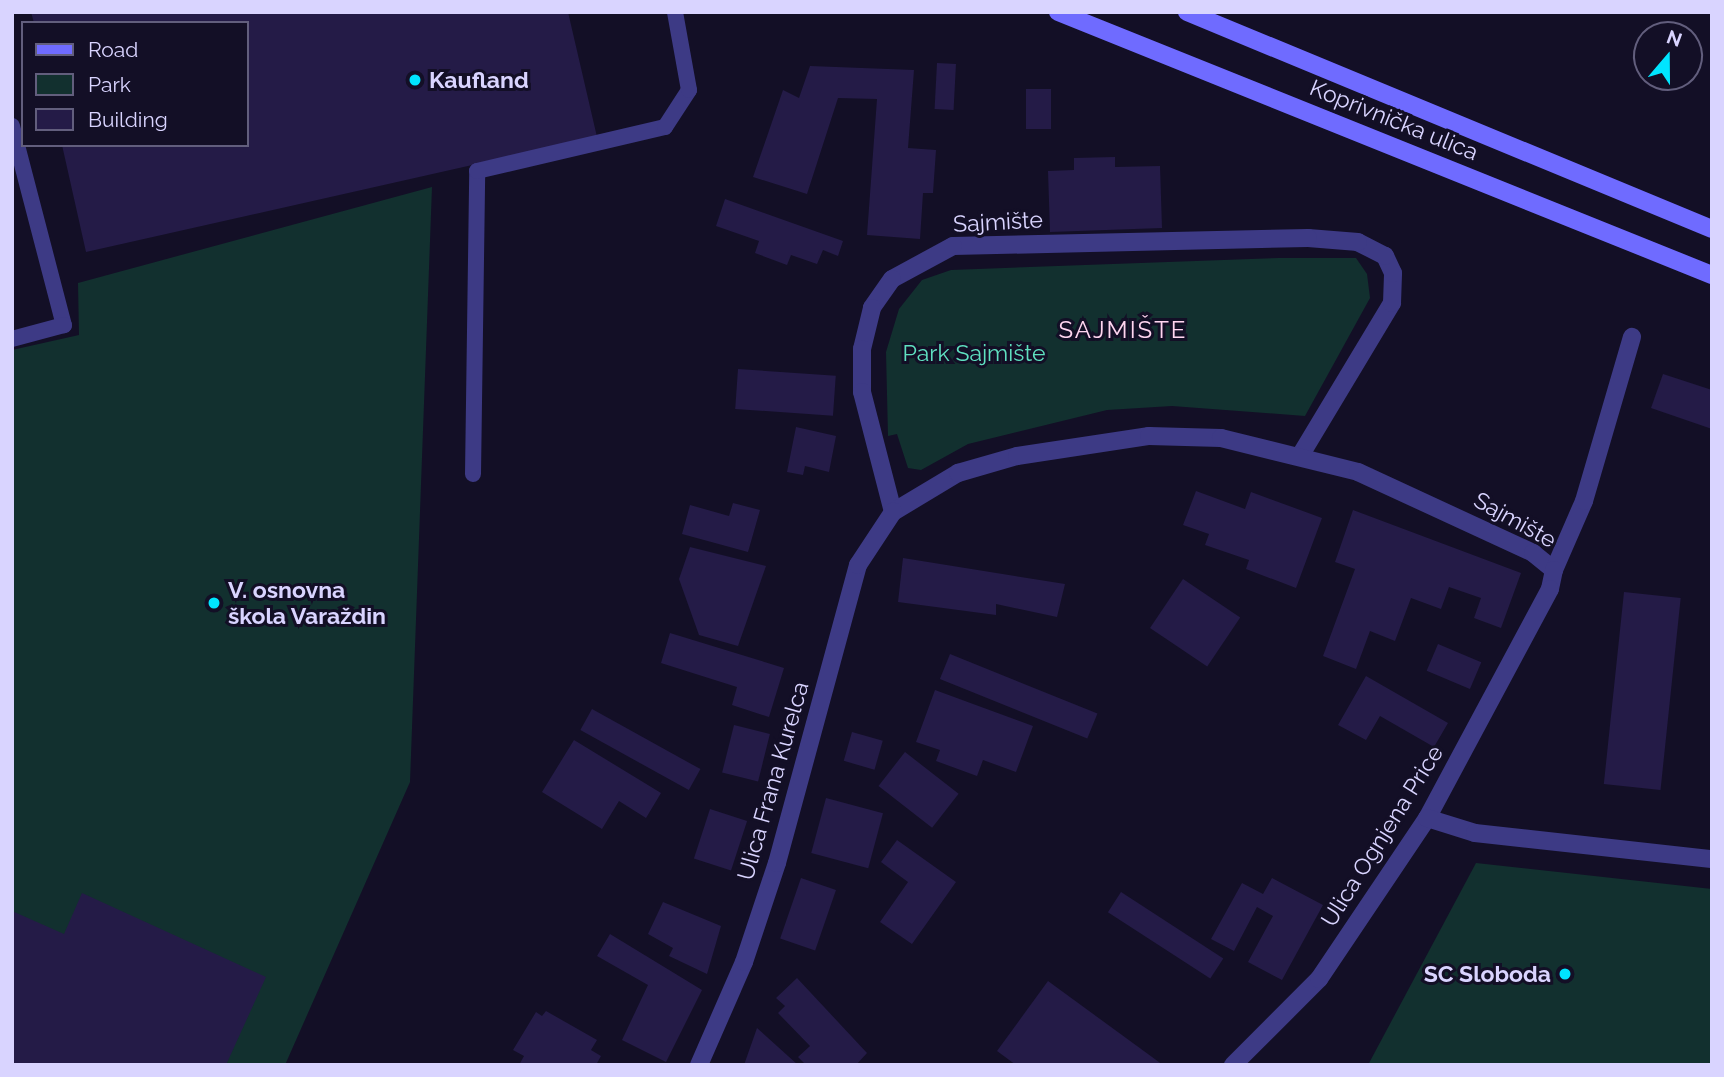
<!DOCTYPE html>
<meta charset="utf-8">
<style>
body{margin:0}
#map{position:relative;width:1724px;height:1077px;overflow:hidden;background:#130f26;font-family:Raleway,sans-serif}
div>[style]{position:absolute}
[style*='--x']{left:calc(var(--x)*1px);top:calc(var(--y)*1px);width:calc(var(--w)*1px);rotate:calc(var(--a)*1deg)}
.green>*{inset:0;background:#12302f}
.building>*{inset:0;background:#241b47;transform-origin:0 0}
.service>*{height:16px;margin:-8px;padding:0 8px;transform-origin:8px;border-radius:8px;background:#3d3a85}
.minor>*{height:18px;margin:-9px;padding:0 9px;transform-origin:9px;border-radius:9px;background:#3d3a85}
.tertiary>*{height:18px;margin:-9px;padding:0 9px;transform-origin:9px;border-radius:9px;background:#3d3a85}
.secondary>*{height:18px;margin:-9px;padding:0 9px;transform-origin:9px;border-radius:9px;background:#6f6bff}
.dots>*{width:19px;height:19px;translate:-50% -50%;box-sizing:border-box;border:4px solid #130f26;border-radius:50%}
span{translate:-50% -50%;white-space:nowrap;text-align:center;line-height:1.15;-webkit-text-stroke:6px #130f26;paint-order:stroke}
.poi-label{font-size:23px;color:#d9d4ff;font-weight:700}
.left{translate:0 -50%;text-align:left}
.right{translate:-100% -50%;text-align:right}
.street-label{font-size:23px;color:#d9d4ff}
.park-label{font-size:23px;color:#5fe0c0}
.neighbourhood-label{font-size:24px;color:#ffd6f0;letter-spacing:2px}
.frame{position:absolute;inset:0;border:14px solid #d9d4ff;pointer-events:none}
.legend{position:absolute;left:21px;top:21px;width:228px;height:126px;box-sizing:border-box;background:#130f26;border:2px solid #625e7d;margin:0;padding:9px 12px;list-style:none;font-size:21px;color:#d9d4ff}
.legend li{display:flex;align-items:center;gap:14px;height:35px}
.legend b{width:35px;border:2px solid #625e7d}
.north{position:absolute;left:1633px;top:21px;width:70px;height:70px;box-sizing:border-box;background:#130f26;border:2px solid #625e7d;border-radius:50%;rotate:20deg;font-size:19px;font-weight:700;line-height:28px;text-align:center;color:#d9d4ff}
.north::after{content:'';display:block;margin:auto;width:24px;height:32px;background:#00e5ff;clip-path:polygon(50% 0,100% 100%,50% 72%,0 100%)}
</style>
<div id="map">
<div class="green">
<div style="clip-path:polygon(432px 187px,410px 782px,285px 1065px,12px 1065px,12px 350px,79px 335px,78px 283px)"></div>
<div style="clip-path:polygon(1279px 258px,1356px 258px,1367px 274px,1370px 298px,1305px 416px,1172px 406px,1107px 410px,968px 444px,921px 470px,908px 468px,897px 434px,888px 436px,886px 352px,899px 309px,922px 280px,951px 270px)"></div>
<div style="clip-path:polygon(1476px 863px,1712px 889px,1712px 1065px,1368px 1065px)"></div>
</div>
<div class="building">
<div style="clip-path:polygon(31px 12px,568px 12px,597px 137px,86px 252px,62px 145px,247px 145px,247px 23px,34px 23px)"></div>
<div style="left:937px;top:63px;width:19px;height:46px;rotate:3deg"></div>
<div style="clip-path:polygon(810px 66px,914px 70px,908px 148px,936px 150px,933px 193px,923px 193px,920px 239px,867px 235px,877px 99px,838px 98px,807px 194px,753px 177px,783px 90px,799px 98px)"></div>
<div style="left:1026px;top:89px;width:25px;height:40px"></div>
<div style="clip-path:polygon(1115px 157px,1115px 167px,1160px 166px,1162px 228px,1050px 232px,1048px 171px,1074px 170px,1074px 158px)"></div>
<div style="clip-path:polygon(725px 199px,843px 241px,838px 256px,823px 250px,817px 264px,791px 255px,787px 265px,755px 253px,759px 241px,716px 226px)"></div>
<div style="left:738px;top:369px;width:98px;height:40px;rotate:4deg"></div>
<div style="clip-path:polygon(1663px 374px,1712px 390px,1712px 429px,1651px 408px)"></div>
<div style="clip-path:polygon(796px 427px,836px 436px,829px 472px,805px 466px,803px 475px,787px 472px)"></div>
<div style="clip-path:polygon(1196px 491px,1245px 509px,1251px 492px,1322px 518px,1296px 588px,1246px 569px,1249px 560px,1205px 545px,1209px 534px,1183px 525px)"></div>
<div style="clip-path:polygon(733px 503px,760px 510px,748px 552px,682px 534px,690px 505px,729px 516px)"></div>
<div style="clip-path:polygon(1353px 510px,1521px 573px,1501px 628px,1474px 618px,1481px 598px,1449px 587px,1441px 609px,1411px 598px,1395px 641px,1370px 631px,1356px 669px,1323px 656px,1355px 569px,1335px 562px)"></div>
<div style="clip-path:polygon(690px 547px,766px 566px,738px 646px,699px 635px,679px 579px)"></div>
<div style="clip-path:polygon(903px 558px,1065px 584px,1057px 617px,996px 604px,996px 615px,898px 602px)"></div>
<div style="left:1183px;top:579px;width:69px;height:59px;rotate:34deg"></div>
<div style="left:1624px;top:592px;width:57px;height:193px;rotate:6deg"></div>
<div style="clip-path:polygon(670px 633px,784px 668px,769px 717px,732px 705px,737px 687px,661px 663px)"></div>
<div style="left:1438px;top:644px;width:47px;height:29px;rotate:23deg"></div>
<div style="left:950px;top:654px;width:159px;height:27px;rotate:22deg"></div>
<div style="clip-path:polygon(1366px 676px,1448px 723px,1434px 747px,1380px 716px,1366px 740px,1338px 725px)"></div>
<div style="clip-path:polygon(935px 690px,1033px 726px,1016px 772px,983px 760px,977px 776px,936px 761px,940px 750px,916px 742px)"></div>
<div style="left:592px;top:709px;width:124px;height:24px;rotate:29deg"></div>
<div style="left:734px;top:725px;width:37px;height:49px;rotate:14deg"></div>
<div style="left:852px;top:732px;width:32px;height:30px;rotate:16deg"></div>
<div style="clip-path:polygon(574px 740px,661px 793px,646px 818px,619px 801px,602px 829px,542px 792px)"></div>
<div style="left:905px;top:752px;width:68px;height:43px;rotate:38deg"></div>
<div style="left:826px;top:798px;width:59px;height:57px;rotate:15deg"></div>
<div style="left:710px;top:809px;width:39px;height:52px;rotate:18deg"></div>
<div style="clip-path:polygon(897px 840px,956px 882px,912px 944px,880px 922px,908px 882px,881px 862px)"></div>
<div style="left:801px;top:878px;width:37px;height:64px;rotate:19deg"></div>
<div style="clip-path:polygon(1272px 878px,1323px 905px,1282px 980px,1248px 962px,1273px 916px,1257px 907px,1234px 951px,1211px 939px,1242px 883px,1263px 894px)"></div>
<div style="left:1121px;top:892px;width:122px;height:24px;rotate:33deg"></div>
<div style="clip-path:polygon(82px 893px,266px 977px,226px 1065px,12px 1065px,12px 911px,64px 934px)"></div>
<div style="clip-path:polygon(663px 902px,721px 926px,707px 974px,669px 956px,673px 948px,648px 934px)"></div>
<div style="clip-path:polygon(610px 934px,702px 990px,666px 1062px,622px 1040px,648px 985px,597px 956px)"></div>
<div style="clip-path:polygon(797px 978px,867px 1053px,856px 1065px,806px 1065px,798px 1057px,810px 1046px,778px 1013px,785px 1006px,776px 998px)"></div>
<div style="clip-path:polygon(1048px 981px,1163px 1065px,1016px 1065px,997px 1051px)"></div>
<div style="clip-path:polygon(546px 1011px,597px 1040px,591px 1050px,601px 1056px,596px 1065px,519px 1065px,524px 1056px,513px 1050px,536px 1012px,542px 1016px)"></div>
<div style="clip-path:polygon(757px 1028px,798px 1065px,744px 1065px)"></div>
</div>
<div class="service">
<div style="--x:12;--y:126;--w:206;--a:75.4"></div>
<div style="--x:64;--y:325;--w:54;--a:164.9"></div>
<div style="--x:473;--y:474;--w:303;--a:-89.2"></div>
<div style="--x:477;--y:171;--w:193;--a:-13.2"></div>
<div style="--x:665;--y:127;--w:44;--a:-57"></div>
<div style="--x:689;--y:90;--w:79;--a:-100.2"></div>
</div>
<div class="minor">
<div style="--x:1300;--y:456;--w:179;--a:-59"></div>
<div style="--x:1392;--y:303;--w:30;--a:-88"></div>
<div style="--x:1393;--y:273;--w:19;--a:-115"></div>
<div style="--x:1385;--y:256;--w:30;--a:-153"></div>
<div style="--x:1358;--y:242;--w:50;--a:-175.4"></div>
<div style="--x:1308;--y:238;--w:355;--a:178.7"></div>
<div style="--x:953;--y:246;--w:69;--a:151.6"></div>
<div style="--x:892;--y:279;--w:35;--a:125"></div>
<div style="--x:872;--y:308;--w:42;--a:103.7"></div>
<div style="--x:862;--y:349;--w:43;--a:90"></div>
<div style="--x:862;--y:392;--w:124;--a:75.5"></div>
<div style="--x:893;--y:512;--w:76;--a:-31"></div>
<div style="--x:958;--y:473;--w:61;--a:-16.1"></div>
<div style="--x:1017;--y:456;--w:134;--a:-8.6"></div>
<div style="--x:1149;--y:436;--w:72;--a:1.6"></div>
<div style="--x:1221;--y:438;--w:141;--a:13.9"></div>
<div style="--x:1358;--y:472;--w:193;--a:24.8"></div>
<div style="--x:1533;--y:553;--w:27;--a:39"></div>
<div style="--x:1554;--y:570;--w:75;--a:-66.5"></div>
<div style="--x:1584;--y:501;--w:171;--a:-73.7"></div>
<div style="--x:1233;--y:1065;--w:122;--a:-45"></div>
<div style="--x:1319;--y:979;--w:194;--a:-56.1"></div>
</div>
<div class="tertiary">
<div style="--x:1554;--y:570;--w:19;--a:102"></div>
<div style="--x:1550;--y:589;--w:260;--a:118.2"></div>
<div style="--x:1427;--y:818;--w:50;--a:17.4"></div>
<div style="--x:1475;--y:833;--w:238;--a:6.3"></div>
<div style="--x:699;--y:1065;--w:112;--a:-66.4"></div>
<div style="--x:744;--y:962;--w:104;--a:-71.6"></div>
<div style="--x:777;--y:863;--w:309;--a:-74.8"></div>
<div style="--x:858;--y:565;--w:64;--a:-56.6"></div>
</div>
<div class="secondary">
<div style="--x:1058;--y:12;--w:705;--a:21.91"></div>
<div style="--x:1187;--y:12;--w:568;--a:22.46"></div>
</div>
<div class="dots">
<div style="left:415px;top:80px;background:#00e5ff"></div>
<div style="left:214px;top:603px;background:#00e5ff"></div>
<div style="left:1565px;top:974px;background:#00e5ff"></div>
</div>
<div class="poi-label">
<span class="left" style="left:429px;top:80px">Kaufland</span>
<span class="left" style="left:228px;top:603px">V. osnovna<br>škola Varaždin</span>
<span class="right" style="left:1551px;top:974px">SC Sloboda</span>
</div>
<div class="street-label">
<span style="left:1394px;top:120px;rotate:22deg">Koprivnička ulica</span>
<span style="left:998px;top:222px;rotate:-3deg">Sajmište</span>
<span style="left:1515px;top:520px;rotate:29deg">Sajmište</span>
<span style="left:773px;top:781px;rotate:-74deg">Ulica Frana Kurelca</span>
<span style="left:1382px;top:836px;rotate:-58deg">Ulica Ognjena Price</span>
</div>
<div class="park-label">
<span style="left:974px;top:353px">Park Sajmište</span>
</div>
<div class="neighbourhood-label">
<span style="left:1123px;top:330px">SAJMIŠTE</span>
</div>
<div class="frame"></div>
<ul class="legend">
<li><b style="height:9px;background:#6f6bff"></b>Road</li>
<li><b style="height:19px;background:#12302f"></b>Park</li>
<li><b style="height:19px;background:#241b47"></b>Building</li>
</ul>
<div class="north">N</div>
</div>
